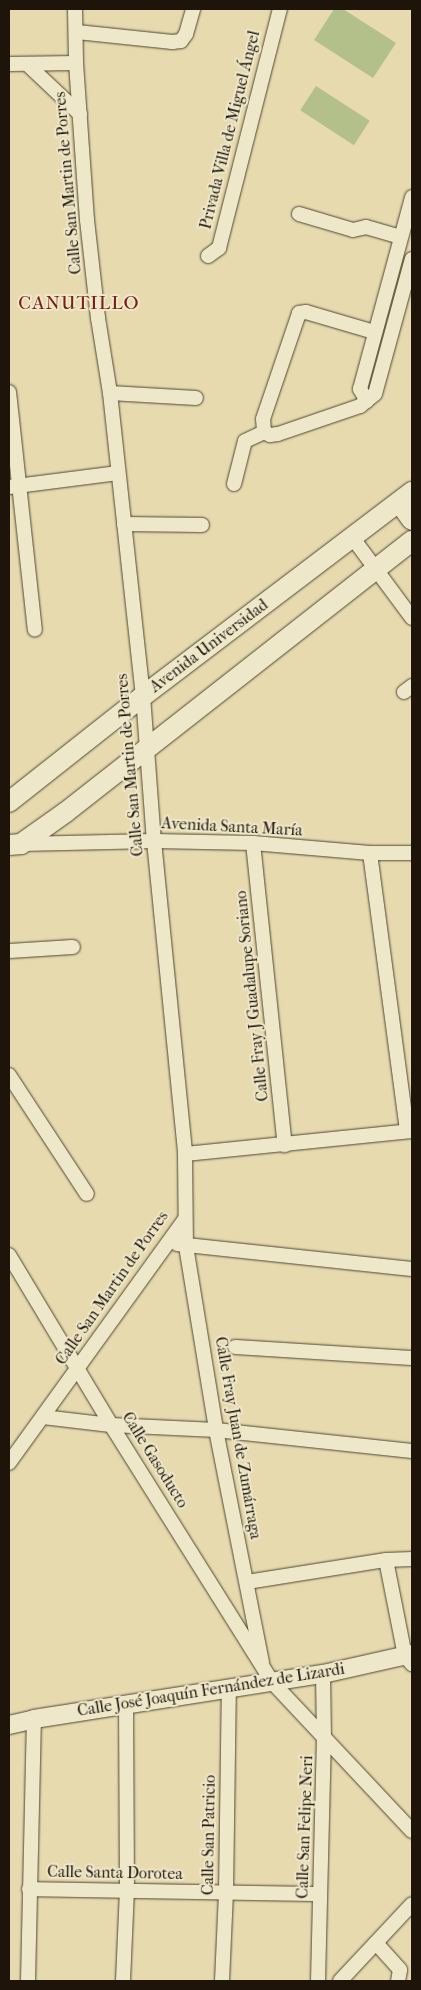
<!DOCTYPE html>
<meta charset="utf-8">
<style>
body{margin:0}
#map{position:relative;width:421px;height:1990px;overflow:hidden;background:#e6daae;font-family:"IM FELL French Canon",serif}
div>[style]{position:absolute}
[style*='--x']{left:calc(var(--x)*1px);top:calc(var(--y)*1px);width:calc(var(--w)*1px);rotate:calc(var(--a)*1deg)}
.green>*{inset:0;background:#b4c08a;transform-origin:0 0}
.roads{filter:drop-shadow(0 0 1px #504633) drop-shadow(0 0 1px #504633)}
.minor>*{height:14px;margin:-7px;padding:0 7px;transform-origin:7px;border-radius:7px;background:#efe7ca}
.tertiary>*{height:18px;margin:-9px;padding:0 9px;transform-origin:9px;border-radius:9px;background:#efe7ca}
.secondary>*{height:20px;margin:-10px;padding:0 10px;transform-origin:10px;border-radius:10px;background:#efe7ca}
span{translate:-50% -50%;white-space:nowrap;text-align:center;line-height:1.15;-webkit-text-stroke:4px #efe7ca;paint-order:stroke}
.street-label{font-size:16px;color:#1e140a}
.quarter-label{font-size:19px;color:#7a1f14;letter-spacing:1px}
.frame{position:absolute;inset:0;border:10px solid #1e140a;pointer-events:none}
</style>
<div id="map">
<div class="green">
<div style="clip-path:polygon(334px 9px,343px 9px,396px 43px,373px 78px,314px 40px)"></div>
<div style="left:316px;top:86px;width:64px;height:29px;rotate:33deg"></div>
</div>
<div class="roads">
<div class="minor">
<div style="--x:75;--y:9;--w:54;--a:88.9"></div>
<div style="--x:76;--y:63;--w:157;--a:86"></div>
<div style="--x:87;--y:220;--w:99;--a:83.6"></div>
<div style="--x:98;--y:318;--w:76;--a:80.9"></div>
<div style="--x:110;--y:393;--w:305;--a:83.8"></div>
<div style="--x:143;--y:696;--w:145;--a:85.7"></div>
<div style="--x:154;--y:841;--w:315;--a:84.3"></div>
<div style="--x:185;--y:1154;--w:92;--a:89.4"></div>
<div style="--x:186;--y:1246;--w:186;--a:80.7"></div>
<div style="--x:216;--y:1430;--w:237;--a:78.8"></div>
<div style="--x:77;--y:32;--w:96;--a:6"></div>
<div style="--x:172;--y:42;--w:9;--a:-6"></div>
<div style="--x:181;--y:41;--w:9;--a:-54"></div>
<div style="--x:186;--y:34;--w:26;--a:-74"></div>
<div style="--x:9;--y:64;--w:67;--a:-0.9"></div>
<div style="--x:27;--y:64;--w:73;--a:43.3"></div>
<div style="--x:299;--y:214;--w:56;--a:16.5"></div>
<div style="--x:353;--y:230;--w:13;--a:-13"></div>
<div style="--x:366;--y:227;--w:36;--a:16"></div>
<div style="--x:208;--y:256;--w:14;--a:-36"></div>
<div style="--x:219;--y:248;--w:247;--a:-75.7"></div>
<div style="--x:9;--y:392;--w:239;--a:83.8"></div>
<div style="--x:110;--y:393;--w:86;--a:3.3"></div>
<div style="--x:367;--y:401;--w:14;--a:-120"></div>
<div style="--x:360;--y:389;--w:199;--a:-74.8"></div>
<div style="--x:264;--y:432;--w:7;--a:27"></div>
<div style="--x:270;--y:435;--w:8;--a:-7"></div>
<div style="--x:278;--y:434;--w:87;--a:-18.9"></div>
<div style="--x:360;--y:406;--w:19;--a:-39"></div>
<div style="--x:375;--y:394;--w:140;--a:-74.7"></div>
<div style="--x:264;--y:432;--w:13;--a:-94"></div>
<div style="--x:263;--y:419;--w:112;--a:-71.2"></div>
<div style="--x:299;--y:313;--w:7;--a:-8"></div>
<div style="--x:306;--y:312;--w:71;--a:16.4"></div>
<div style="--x:234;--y:484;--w:44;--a:-75.7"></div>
<div style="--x:245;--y:441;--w:21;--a:-25"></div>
<div style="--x:9;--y:487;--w:110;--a:-7.3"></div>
<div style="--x:124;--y:524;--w:78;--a:0.7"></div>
<div style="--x:352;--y:537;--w:101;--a:53.5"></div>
<div style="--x:404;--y:692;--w:10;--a:-37"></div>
<div style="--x:253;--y:843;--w:304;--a:84"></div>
<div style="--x:21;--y:844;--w:133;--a:-1.3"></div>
<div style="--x:154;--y:841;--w:99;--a:1.2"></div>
<div style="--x:253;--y:843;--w:117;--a:4.9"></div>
<div style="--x:370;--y:853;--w:42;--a:0"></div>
<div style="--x:370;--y:853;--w:280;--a:82.4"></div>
<div style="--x:9;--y:951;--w:64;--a:-3.6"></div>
<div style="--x:9;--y:1075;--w:142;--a:56.8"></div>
<div style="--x:185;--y:1154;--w:228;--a:-5.8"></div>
<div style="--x:177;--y:1244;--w:236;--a:6.1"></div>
<div style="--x:9;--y:1255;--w:198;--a:59"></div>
<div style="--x:111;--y:1425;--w:305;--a:57.9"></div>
<div style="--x:273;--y:1683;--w:203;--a:46.8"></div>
<div style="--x:235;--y:1347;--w:177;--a:3.6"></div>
<div style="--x:43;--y:1417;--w:68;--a:6.7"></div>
<div style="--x:111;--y:1425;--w:105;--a:2.7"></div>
<div style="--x:216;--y:1430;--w:197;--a:6.1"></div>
<div style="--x:9;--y:1463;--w:299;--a:-54.2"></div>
<div style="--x:386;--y:1560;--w:98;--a:78.8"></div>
<div style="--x:405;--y:1656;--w:11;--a:49"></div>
<div style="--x:247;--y:1582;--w:141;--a:-9"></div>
<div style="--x:386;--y:1560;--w:26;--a:-2"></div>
<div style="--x:29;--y:1889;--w:291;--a:1"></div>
<div style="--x:376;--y:1943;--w:36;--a:48"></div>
<div style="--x:400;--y:1970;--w:11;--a:100"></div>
<div style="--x:28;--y:1981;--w:262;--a:-88.7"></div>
<div style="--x:123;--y:1981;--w:90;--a:-87.5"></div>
<div style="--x:127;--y:1891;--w:186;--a:-90.3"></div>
<div style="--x:222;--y:1981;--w:88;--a:-87.4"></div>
<div style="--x:226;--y:1893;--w:203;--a:-89.2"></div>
<div style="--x:318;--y:1981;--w:243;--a:-88.6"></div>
<div style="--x:324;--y:1738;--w:64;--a:-90.9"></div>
<div style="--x:340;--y:1981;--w:105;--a:-46.9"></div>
</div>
<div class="tertiary">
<div style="--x:9;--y:1725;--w:26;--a:-13"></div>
<div style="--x:34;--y:1719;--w:292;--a:-8.9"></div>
<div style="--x:323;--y:1674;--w:91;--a:-12.7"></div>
</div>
<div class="secondary">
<div style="--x:399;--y:502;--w:22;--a:54"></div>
<div style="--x:9;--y:802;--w:171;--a:-38.3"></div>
<div style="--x:143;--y:696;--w:338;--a:-37.2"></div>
<div style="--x:9;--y:845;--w:12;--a:-5"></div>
<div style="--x:21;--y:844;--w:55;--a:-35.4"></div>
<div style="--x:66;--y:812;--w:439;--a:-38.1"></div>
</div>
</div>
<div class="street-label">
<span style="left:230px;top:130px;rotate:-76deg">Privada Villa de Miguel Ángel</span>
<span style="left:68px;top:183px;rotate:-95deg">Calle San Martin de Porres</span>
<span style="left:209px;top:646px;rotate:-37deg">Avenida Universidad</span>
<span style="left:130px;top:765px;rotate:-95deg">Calle San Martin de Porres</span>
<span style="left:232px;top:827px;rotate:3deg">Avenida Santa María</span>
<span style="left:252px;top:996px;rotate:-96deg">Calle Fray J Guadalupe Soriano</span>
<span style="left:112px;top:1288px;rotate:-55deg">Calle San Martin de Porres</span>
<span style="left:238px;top:1438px;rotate:80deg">Calle Fray Juan de Zumárraga</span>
<span style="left:155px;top:1460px;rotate:58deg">Calle Gasoducto</span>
<span style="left:211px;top:1690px;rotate:-9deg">Calle José Joaquín Fernández de Lizardi</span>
<span style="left:305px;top:1827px;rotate:-88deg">Calle San Felipe Neri</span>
<span style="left:209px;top:1835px;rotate:-89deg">Calle San Patricio</span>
<span style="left:115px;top:1873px;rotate:1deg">Calle Santa Dorotea</span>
</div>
<div class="quarter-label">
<span style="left:79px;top:304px">CANUTILLO</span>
</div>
<div class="frame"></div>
</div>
